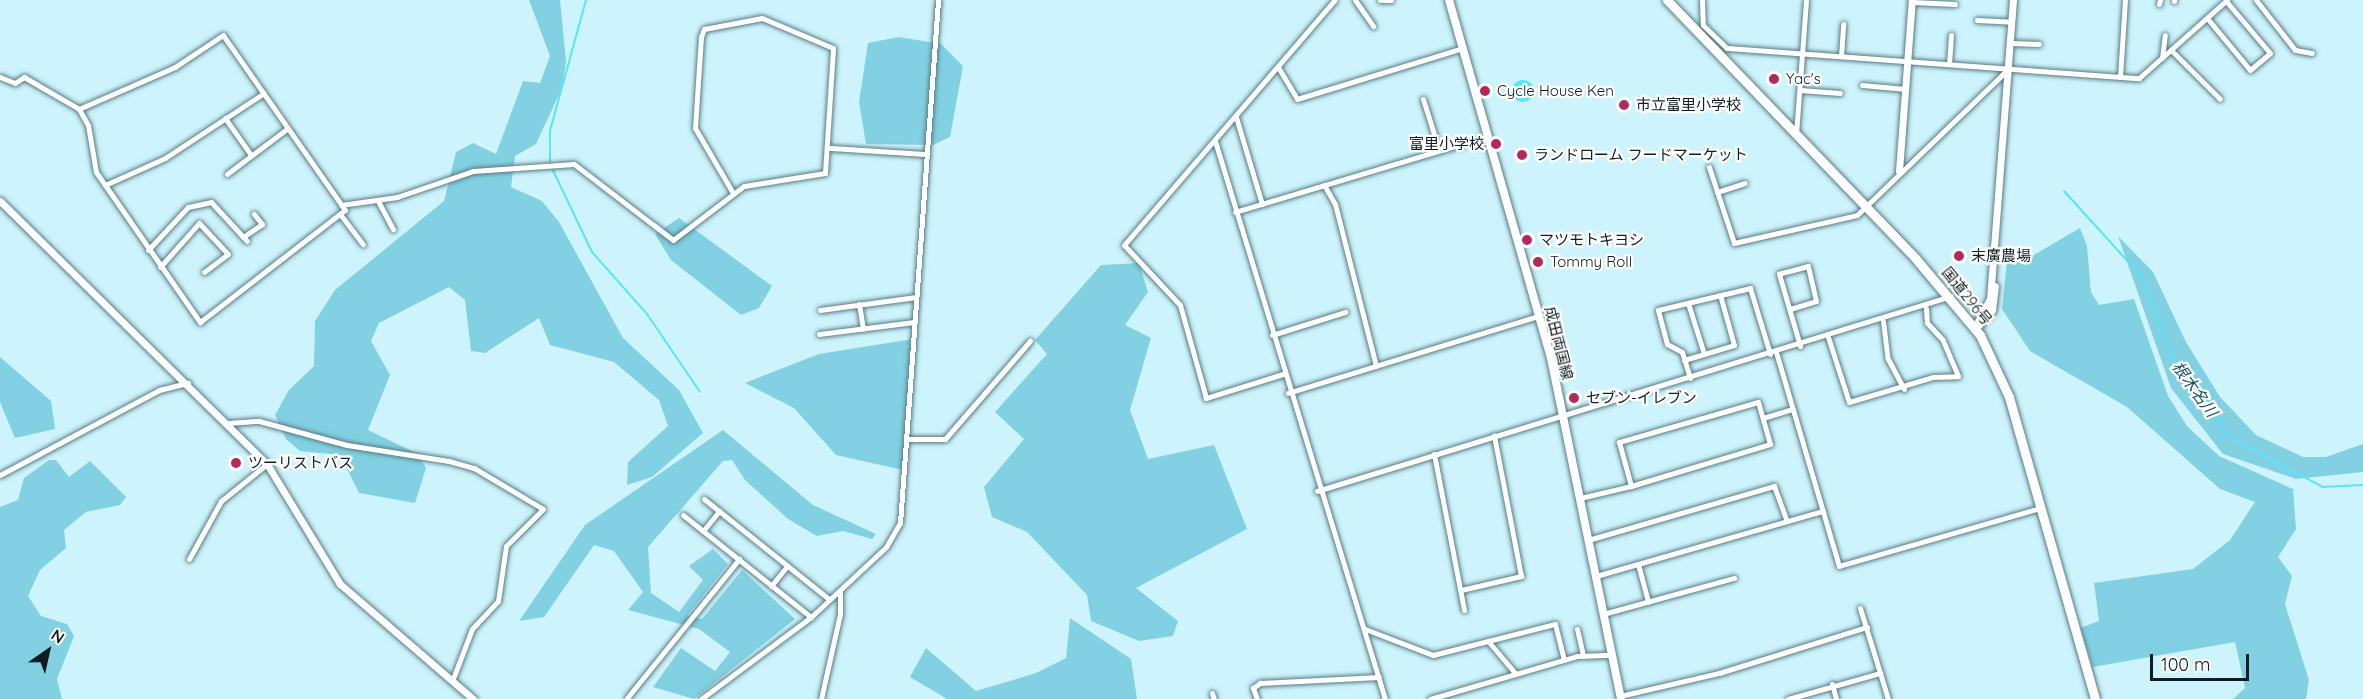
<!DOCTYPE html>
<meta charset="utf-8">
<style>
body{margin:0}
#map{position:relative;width:2363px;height:699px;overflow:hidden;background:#cdf4fc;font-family:Quicksand,"Noto Sans JP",sans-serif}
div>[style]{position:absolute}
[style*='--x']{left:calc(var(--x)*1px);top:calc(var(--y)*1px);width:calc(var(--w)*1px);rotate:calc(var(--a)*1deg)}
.green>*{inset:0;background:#81d1e2}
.water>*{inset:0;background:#58e4fe}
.round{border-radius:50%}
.stream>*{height:2px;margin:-1px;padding:0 1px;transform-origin:1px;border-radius:1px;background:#58e4fe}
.roads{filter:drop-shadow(0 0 2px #597c84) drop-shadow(0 0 2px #597c84)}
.minor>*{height:5px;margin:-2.5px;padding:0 2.5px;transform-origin:2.5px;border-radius:2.5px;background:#fff}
.tertiary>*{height:7px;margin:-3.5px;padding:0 3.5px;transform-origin:3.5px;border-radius:3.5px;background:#fff}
.secondary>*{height:8px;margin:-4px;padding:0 4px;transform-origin:4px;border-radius:4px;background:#fff}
.trunk>*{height:9px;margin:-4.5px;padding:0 4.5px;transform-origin:4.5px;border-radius:4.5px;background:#fff}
.dots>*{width:16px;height:16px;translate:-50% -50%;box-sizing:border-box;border:3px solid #fff;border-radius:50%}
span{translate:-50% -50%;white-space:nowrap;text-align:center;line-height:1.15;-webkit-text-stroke:4.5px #fff;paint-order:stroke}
.poi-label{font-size:15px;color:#0f1d20}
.left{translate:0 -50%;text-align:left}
.right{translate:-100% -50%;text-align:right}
.street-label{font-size:15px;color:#0f1d20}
.water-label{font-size:16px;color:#18535e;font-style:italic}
.north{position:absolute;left:18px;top:621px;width:60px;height:60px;-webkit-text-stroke:4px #fff;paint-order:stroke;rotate:34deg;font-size:16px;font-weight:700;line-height:24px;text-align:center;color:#0f1d20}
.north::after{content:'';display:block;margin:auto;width:21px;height:27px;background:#0f1d20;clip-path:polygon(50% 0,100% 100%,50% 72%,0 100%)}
.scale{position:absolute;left:2150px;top:654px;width:99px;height:27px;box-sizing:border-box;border:3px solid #0f1d20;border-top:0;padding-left:8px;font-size:18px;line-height:21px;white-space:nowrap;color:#0f1d20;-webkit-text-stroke:4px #fff;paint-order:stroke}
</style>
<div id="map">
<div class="green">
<div style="clip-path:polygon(529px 0,560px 0,566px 61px,562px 88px,536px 144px,515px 156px,511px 187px,542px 201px,559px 222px,623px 338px,679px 390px,703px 433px,652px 477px,627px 485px,628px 462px,668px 426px,659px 400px,614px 362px,550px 345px,539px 318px,485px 353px,471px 351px,465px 300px,449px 287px,379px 323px,371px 341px,390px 375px,368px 430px,418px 454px,426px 468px,415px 503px,359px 493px,340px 455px,300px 451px,286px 439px,275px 415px,289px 390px,314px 366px,315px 321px,335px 290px,444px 201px,456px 152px,473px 143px,496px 154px,523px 81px,540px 83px,550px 56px)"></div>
<div style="clip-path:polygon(899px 37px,941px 44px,963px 66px,950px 137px,933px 145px,866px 144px,859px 102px,868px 43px)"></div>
<div style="clip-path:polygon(679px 218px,772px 286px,759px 308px,741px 315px,671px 260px,655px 234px)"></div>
<div style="clip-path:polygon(2080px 228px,2087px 246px,2091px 292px,2099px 305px,2134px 299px,2168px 396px,2187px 426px,2219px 456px,2293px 489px,2296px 529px,2278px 557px,2292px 576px,2285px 604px,2309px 680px,2306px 699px,2233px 699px,2245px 688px,2235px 642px,2093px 667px,2080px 628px,2099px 621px,2094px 583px,2193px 569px,2230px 540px,2255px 502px,2220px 489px,2127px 407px,2030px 351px,2002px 309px,2007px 261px,2034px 255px)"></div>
<div style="clip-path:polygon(2118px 236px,2153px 272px,2186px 342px,2220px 397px,2256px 435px,2303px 457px,2326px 457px,2363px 444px,2363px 472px,2296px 479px,2223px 454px,2171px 388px)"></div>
<div style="clip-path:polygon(1139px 263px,1148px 292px,1125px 325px,1151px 338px,1130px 410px,1148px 459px,1214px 445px,1247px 529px,1136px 588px,1178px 621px,1173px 636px,1139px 641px,1091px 621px,1087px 595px,1027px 532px,992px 517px,984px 487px,1024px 439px,995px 412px,1047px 354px,1035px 340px,1101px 265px)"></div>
<div style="clip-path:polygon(913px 339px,903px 470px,836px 455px,794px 408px,745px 383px,819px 354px)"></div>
<div style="clip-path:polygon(0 357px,51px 401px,55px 429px,15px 438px,0 402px)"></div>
<div style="clip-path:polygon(723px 430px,813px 505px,876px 534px,872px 539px,843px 531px,817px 536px,788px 519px,745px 480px,732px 460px,723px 461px,648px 547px,651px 593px,679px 612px,703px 580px,689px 566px,713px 549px,728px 564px,687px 616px,702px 619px,742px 570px,795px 619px,694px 699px,653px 687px,681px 648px,715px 671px,730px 652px,699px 629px,628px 610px,643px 592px,614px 551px,594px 545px,544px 617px,519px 621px,585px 525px)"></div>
<div style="clip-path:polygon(49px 460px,56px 460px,69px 477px,90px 461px,126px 497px,120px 505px,86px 512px,64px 530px,66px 548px,40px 570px,28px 596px,41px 616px,67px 624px,74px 636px,57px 679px,62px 699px,0 699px,0 507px,18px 500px,24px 478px)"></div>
<div style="clip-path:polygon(1070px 618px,1131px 659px,1137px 699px,947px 699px,910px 677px,926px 648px,976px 691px,1036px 673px,1066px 658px)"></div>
</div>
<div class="water">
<div class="round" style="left:1512px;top:80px;width:22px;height:22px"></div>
</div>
<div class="stream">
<div style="--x:586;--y:0;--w:136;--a:105.4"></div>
<div style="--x:550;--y:131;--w:33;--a:90"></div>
<div style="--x:550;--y:164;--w:98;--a:64.5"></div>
<div style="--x:592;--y:252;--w:83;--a:48.4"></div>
<div style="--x:647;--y:314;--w:94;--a:55.8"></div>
<div style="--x:2064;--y:191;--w:116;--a:47.8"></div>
<div style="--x:2142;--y:277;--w:92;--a:69.6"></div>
<div style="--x:2174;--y:363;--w:96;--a:52.7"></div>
<div style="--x:2232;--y:439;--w:103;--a:27.8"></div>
<div style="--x:2323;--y:487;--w:40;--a:-2.9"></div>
</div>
<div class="roads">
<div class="minor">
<div style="--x:1355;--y:0;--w:32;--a:55"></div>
<div style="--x:1380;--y:0;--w:11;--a:0"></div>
<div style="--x:1702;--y:0;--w:25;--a:88"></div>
<div style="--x:1703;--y:25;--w:33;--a:44"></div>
<div style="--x:1727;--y:48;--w:413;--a:4.2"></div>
<div style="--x:2139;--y:78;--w:118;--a:-41.6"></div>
<div style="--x:2256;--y:0;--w:63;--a:52"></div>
<div style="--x:2295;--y:50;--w:17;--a:10"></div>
<div style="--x:2174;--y:1;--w:1;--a:-90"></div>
<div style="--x:1912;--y:2;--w:43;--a:2.7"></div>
<div style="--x:2159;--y:4;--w:4;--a:-76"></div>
<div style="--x:2207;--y:18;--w:67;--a:50.4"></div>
<div style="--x:2250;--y:70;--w:26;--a:-40"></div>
<div style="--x:2270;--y:53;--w:68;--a:-130.2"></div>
<div style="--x:1977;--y:20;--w:35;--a:3"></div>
<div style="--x:2011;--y:43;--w:28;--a:2"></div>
<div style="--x:2171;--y:50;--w:69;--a:45"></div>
<div style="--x:1841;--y:56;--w:32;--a:-86"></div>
<div style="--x:2162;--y:58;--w:23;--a:-83"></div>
<div style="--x:1949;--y:64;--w:29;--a:-86"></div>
<div style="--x:1278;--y:67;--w:37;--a:59"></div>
<div style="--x:1297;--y:99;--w:174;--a:-17.1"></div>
<div style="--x:0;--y:77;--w:16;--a:22"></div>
<div style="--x:15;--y:83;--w:11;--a:-34"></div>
<div style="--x:24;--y:77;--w:64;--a:30.2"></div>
<div style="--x:79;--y:109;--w:18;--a:61"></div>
<div style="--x:88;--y:125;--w:48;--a:80.3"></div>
<div style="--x:96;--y:172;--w:183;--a:55.3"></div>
<div style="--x:200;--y:322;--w:183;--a:-37.7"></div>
<div style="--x:345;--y:210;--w:213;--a:-124.9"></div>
<div style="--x:223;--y:35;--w:58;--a:146.3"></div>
<div style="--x:175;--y:67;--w:105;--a:156.4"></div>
<div style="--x:2120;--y:77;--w:77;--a:-86.3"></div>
<div style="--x:1862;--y:85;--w:44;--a:5.2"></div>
<div style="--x:1800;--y:90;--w:40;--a:4.3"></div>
<div style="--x:1423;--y:99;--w:53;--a:72.6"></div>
<div style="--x:1236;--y:117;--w:91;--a:73.4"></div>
<div style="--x:225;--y:118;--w:45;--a:54.9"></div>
<div style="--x:1796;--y:134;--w:134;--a:-85.7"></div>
<div style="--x:1215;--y:141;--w:583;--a:73.06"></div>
<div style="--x:830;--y:148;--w:96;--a:3.6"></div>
<div style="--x:1709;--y:167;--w:80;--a:71.8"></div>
<div style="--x:1734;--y:243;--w:126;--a:-12.8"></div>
<div style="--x:1857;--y:215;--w:210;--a:-44"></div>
<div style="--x:227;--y:174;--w:76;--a:-37"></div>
<div style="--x:105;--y:185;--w:66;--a:-24.2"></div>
<div style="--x:165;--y:158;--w:118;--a:-33.3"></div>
<div style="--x:1324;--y:185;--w:22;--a:60"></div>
<div style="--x:1335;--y:204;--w:167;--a:75.8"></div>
<div style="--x:1717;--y:192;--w:29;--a:-18"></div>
<div style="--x:378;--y:201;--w:32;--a:62"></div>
<div style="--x:341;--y:205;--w:57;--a:-8.1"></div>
<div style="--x:397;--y:197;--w:80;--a:-18.9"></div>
<div style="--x:473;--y:171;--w:101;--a:-4"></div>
<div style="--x:574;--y:164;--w:125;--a:37.5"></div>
<div style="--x:673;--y:240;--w:89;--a:-37.3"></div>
<div style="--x:744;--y:186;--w:82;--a:-9.1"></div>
<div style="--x:825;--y:173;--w:125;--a:-86.3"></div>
<div style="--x:833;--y:48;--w:77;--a:-157.1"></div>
<div style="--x:762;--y:18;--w:59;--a:169.3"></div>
<div style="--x:704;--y:29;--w:9;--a:111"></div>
<div style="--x:701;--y:37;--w:91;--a:93.8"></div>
<div style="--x:695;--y:128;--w:75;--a:59.7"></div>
<div style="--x:1235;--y:212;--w:264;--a:-16.7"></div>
<div style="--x:340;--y:214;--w:38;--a:53"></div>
<div style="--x:243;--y:237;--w:23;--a:-34"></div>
<div style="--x:262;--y:224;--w:13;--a:-129"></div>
<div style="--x:148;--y:250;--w:59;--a:-47.1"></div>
<div style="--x:188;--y:207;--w:24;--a:-12"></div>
<div style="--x:211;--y:202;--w:53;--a:47.3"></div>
<div style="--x:160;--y:267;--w:59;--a:-48.4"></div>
<div style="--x:199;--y:223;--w:42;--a:46.9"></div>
<div style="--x:228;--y:254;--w:30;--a:143"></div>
<div style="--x:1688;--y:303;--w:53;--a:72.6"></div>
<div style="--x:859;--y:304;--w:25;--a:81"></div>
<div style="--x:1790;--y:309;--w:27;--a:-17"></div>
<div style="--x:1816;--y:301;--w:36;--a:-103"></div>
<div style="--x:1808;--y:266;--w:30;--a:165"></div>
<div style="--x:1779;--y:274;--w:75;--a:73.7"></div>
<div style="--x:820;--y:310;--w:97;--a:-7.7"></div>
<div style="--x:1883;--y:321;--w:38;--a:83"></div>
<div style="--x:1888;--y:359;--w:34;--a:62"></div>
<div style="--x:819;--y:334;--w:96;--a:-7.2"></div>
<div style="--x:1272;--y:335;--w:77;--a:-17.5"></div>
<div style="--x:1828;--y:337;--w:68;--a:72.1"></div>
<div style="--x:1849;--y:402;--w:88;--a:-16.6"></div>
<div style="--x:1933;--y:377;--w:25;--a:-2"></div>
<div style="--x:1958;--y:376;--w:39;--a:-113"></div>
<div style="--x:1943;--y:340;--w:23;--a:-133"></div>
<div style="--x:1927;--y:323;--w:15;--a:-94"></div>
<div style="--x:1776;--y:352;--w:223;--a:73.6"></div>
<div style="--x:1839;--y:566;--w:209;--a:-16.1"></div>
<div style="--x:1684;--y:360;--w:52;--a:-16.7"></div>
<div style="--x:1734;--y:345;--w:52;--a:-105.6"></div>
<div style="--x:1283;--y:374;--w:81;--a:162.7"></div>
<div style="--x:1206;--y:398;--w:97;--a:-105.6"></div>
<div style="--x:1180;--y:305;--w:82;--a:-133"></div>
<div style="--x:1124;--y:245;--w:323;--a:-49.3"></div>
<div style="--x:1690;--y:378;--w:27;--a:-107"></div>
<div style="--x:1682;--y:352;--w:17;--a:-152"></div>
<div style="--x:1667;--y:344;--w:35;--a:-105"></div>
<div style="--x:1658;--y:310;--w:95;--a:-13.4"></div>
<div style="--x:1750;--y:288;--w:69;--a:73.1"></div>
<div style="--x:1288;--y:393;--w:263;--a:-17.1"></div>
<div style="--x:1763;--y:418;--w:31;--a:-17"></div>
<div style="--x:228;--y:423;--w:31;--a:-4"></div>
<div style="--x:259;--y:421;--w:91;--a:15.3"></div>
<div style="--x:347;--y:445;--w:103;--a:8.9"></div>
<div style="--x:449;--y:461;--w:26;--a:16"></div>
<div style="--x:474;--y:468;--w:80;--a:30.7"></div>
<div style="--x:543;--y:509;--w:52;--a:135"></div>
<div style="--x:506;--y:546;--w:56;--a:98.3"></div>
<div style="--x:498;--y:601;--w:38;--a:133"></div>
<div style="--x:472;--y:629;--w:56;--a:111"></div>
<div style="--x:907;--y:439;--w:38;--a:0"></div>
<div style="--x:945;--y:439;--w:130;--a:-49.1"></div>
<div style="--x:1434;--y:454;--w:159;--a:79.1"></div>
<div style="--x:0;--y:475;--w:180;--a:-28.1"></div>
<div style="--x:159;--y:390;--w:30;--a:-14"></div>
<div style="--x:1317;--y:491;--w:663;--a:-17.1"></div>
<div style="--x:1580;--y:498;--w:52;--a:-13.2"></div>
<div style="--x:1631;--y:486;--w:145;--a:-16.8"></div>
<div style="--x:1770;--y:444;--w:44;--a:-105.9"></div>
<div style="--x:1758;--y:402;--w:145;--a:163.9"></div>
<div style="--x:1619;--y:442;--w:46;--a:74.7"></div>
<div style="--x:704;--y:499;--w:160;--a:38.7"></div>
<div style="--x:683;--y:515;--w:164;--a:38.6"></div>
<div style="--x:703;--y:531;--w:26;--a:-51"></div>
<div style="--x:1588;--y:540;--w:194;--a:-16.2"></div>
<div style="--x:1774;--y:486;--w:37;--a:70"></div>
<div style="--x:189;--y:559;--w:66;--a:-61.1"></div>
<div style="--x:221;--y:501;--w:59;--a:-38.8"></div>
<div style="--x:1638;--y:564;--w:39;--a:75"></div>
<div style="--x:1596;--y:576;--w:236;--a:-16"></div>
<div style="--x:771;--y:586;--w:26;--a:-51"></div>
<div style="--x:1461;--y:590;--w:62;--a:-13.1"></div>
<div style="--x:1521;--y:576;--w:143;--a:-100.9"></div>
<div style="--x:1860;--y:608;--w:95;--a:72.9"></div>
<div style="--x:1603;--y:614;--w:136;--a:-15.4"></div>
<div style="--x:1365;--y:629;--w:73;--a:20.9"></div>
<div style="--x:1433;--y:655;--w:126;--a:-14.3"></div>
<div style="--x:1555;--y:624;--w:37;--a:76"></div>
<div style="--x:1577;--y:629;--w:28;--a:77"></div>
<div style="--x:1488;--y:641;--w:43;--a:49.7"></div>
<div style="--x:1832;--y:684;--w:16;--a:75"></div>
<div style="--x:1212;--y:693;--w:6;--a:72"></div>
<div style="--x:1620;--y:696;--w:102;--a:-13.1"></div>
<div style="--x:1719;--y:673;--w:155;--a:-17.3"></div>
<div style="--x:627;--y:698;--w:179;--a:-51.1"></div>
<div style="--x:701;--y:699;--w:137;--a:-36.7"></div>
<div style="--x:811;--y:617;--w:103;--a:-43"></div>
<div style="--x:886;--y:547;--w:28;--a:-60"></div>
<div style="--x:900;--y:523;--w:524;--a:-85.84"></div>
<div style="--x:821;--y:699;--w:87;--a:-77.4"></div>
<div style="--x:840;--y:614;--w:24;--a:-90"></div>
<div style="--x:1257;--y:699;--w:12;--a:-110"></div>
<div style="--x:1253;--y:688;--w:9;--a:-36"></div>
<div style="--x:1260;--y:683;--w:119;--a:-2.9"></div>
<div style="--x:1430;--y:699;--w:153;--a:-16.3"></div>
<div style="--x:1577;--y:656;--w:35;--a:-2"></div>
<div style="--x:1788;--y:699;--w:96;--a:-15.8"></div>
</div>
<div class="tertiary">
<div style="--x:1899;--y:171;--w:171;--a:-85.7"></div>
<div style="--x:0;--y:201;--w:375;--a:44.6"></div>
<div style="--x:267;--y:464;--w:140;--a:58.7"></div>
<div style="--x:340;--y:584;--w:176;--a:40.8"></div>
<div style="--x:1978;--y:326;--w:21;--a:-49"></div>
<div style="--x:1992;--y:310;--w:24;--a:-83"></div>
<div style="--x:1975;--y:327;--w:32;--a:-62"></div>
<div style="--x:1990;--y:299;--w:300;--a:-85.6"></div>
</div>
<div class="secondary">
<div style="--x:1449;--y:0;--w:372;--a:74.1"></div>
<div style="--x:1551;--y:358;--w:348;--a:78.4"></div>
</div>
<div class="trunk">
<div style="--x:1667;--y:0;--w:359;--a:46.1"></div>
<div style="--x:1916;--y:259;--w:99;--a:49.9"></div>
<div style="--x:1980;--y:335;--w:68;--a:64.9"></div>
<div style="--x:2009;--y:397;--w:314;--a:74.1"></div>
</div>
</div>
<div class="dots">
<div style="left:1774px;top:79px;background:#b5285f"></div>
<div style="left:1485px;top:91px;background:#b5285f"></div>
<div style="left:1624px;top:105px;background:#b5285f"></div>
<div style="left:1496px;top:144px;background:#b5285f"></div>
<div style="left:1522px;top:155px;background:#b5285f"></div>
<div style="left:1527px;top:240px;background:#b5285f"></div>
<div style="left:1959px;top:256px;background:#b5285f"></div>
<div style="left:1538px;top:262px;background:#b5285f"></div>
<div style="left:1574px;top:398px;background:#b5285f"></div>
<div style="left:236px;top:463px;background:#b5285f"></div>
</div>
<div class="poi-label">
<span class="left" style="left:1786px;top:79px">Yac's</span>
<span class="left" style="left:1497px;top:91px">Cycle House Ken</span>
<span class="left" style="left:1636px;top:105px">市立富里小学校</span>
<span class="right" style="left:1484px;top:144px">富里小学校</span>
<span class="left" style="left:1534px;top:155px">ランドローム フードマーケット</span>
<span class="left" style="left:1539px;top:240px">マツモトキヨシ</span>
<span class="left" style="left:1971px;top:256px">末廣農場</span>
<span class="left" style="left:1550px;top:262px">Tommy Roll</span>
<span class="left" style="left:1586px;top:398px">セブン-イレブン</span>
<span class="left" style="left:248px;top:463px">ツーリストバス</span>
</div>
<div class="street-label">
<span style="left:1967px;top:296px;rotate:51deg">国道296号</span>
<span style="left:1559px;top:343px;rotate:76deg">成田両国線</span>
</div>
<div class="water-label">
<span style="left:2195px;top:389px;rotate:54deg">根木名川</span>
</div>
<div class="north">N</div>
<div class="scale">100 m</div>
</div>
